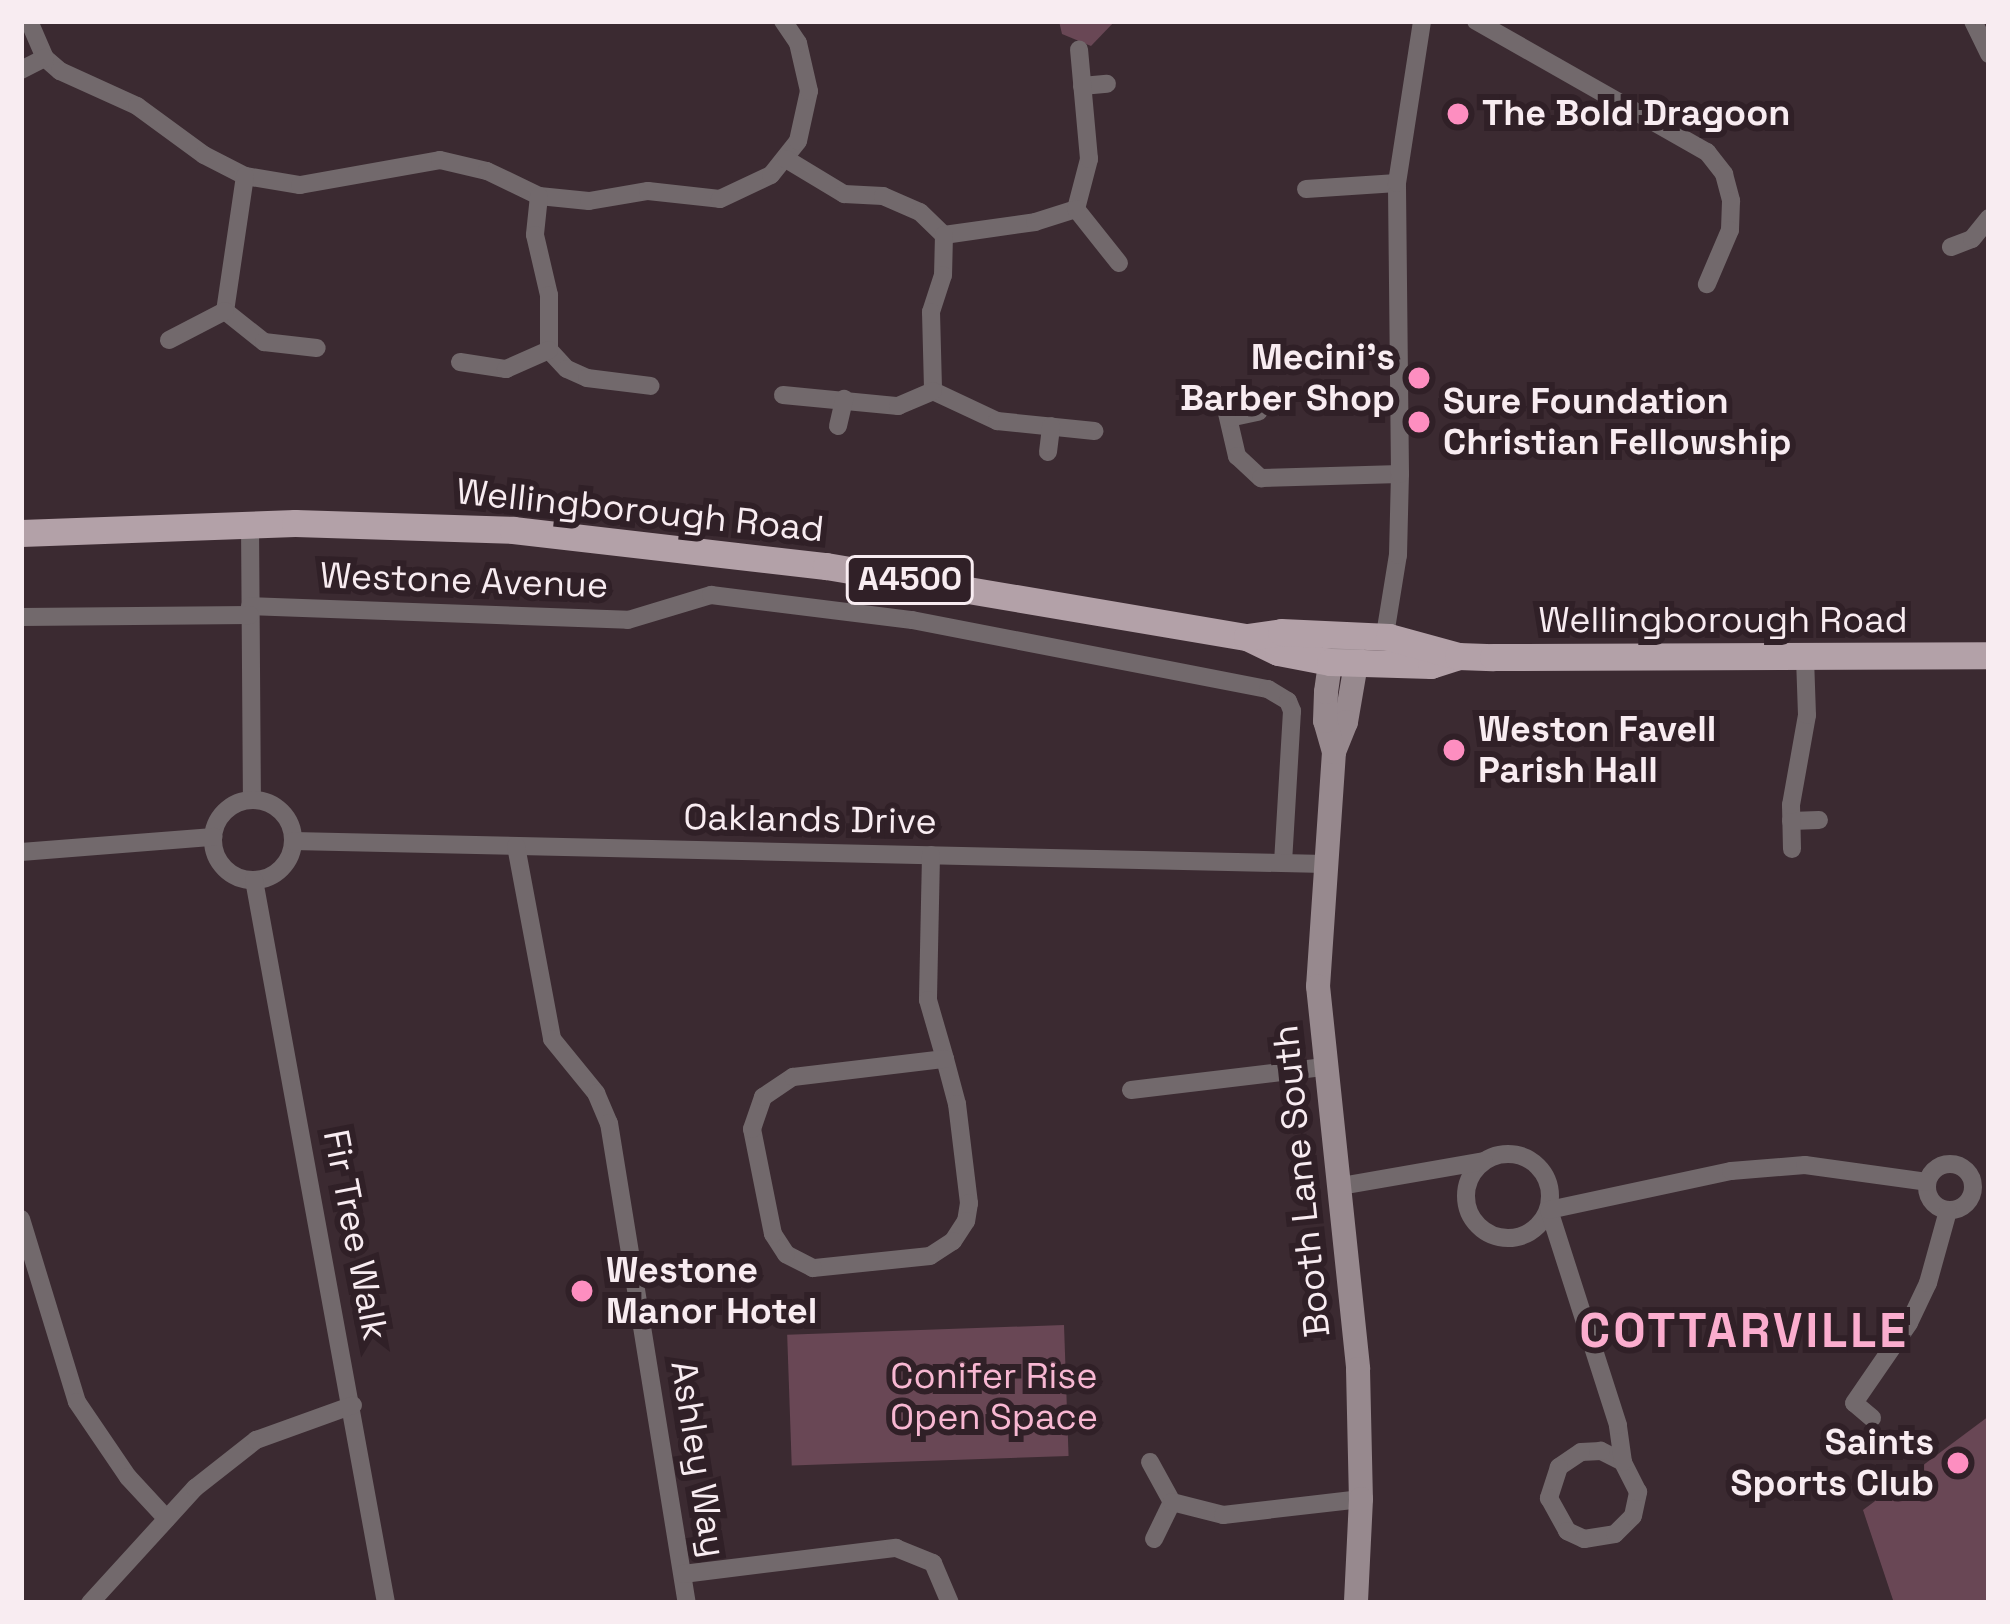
<!DOCTYPE html>
<style>
body{margin:0}
#map{position:relative;width:2010px;height:1624px;overflow:hidden;background:#3b2a31;font-family:"Space Grotesk",sans-serif}
div>[style]{position:absolute}
[style*='--x']{left:calc(var(--x)*1px);top:calc(var(--y)*1px);width:calc(var(--w)*1px);rotate:calc(var(--a)*1deg)}
.green>*{inset:0;background:#694755;transform-origin:0 0}
.street>*{height:18px;margin:-9px;padding:0 9px;transform-origin:9px;border-radius:9px;background:#72696c}
.street>.ring{margin:-9px;padding:0;box-sizing:content-box;background:none;border:18px solid #72696c;border-radius:50%}
.secondary>*{height:24px;margin:-12px;padding:0 12px;transform-origin:12px;border-radius:12px;background:#97898e}
.primary>*{height:27px;margin:-13.5px;padding:0 13.5px;transform-origin:13.5px;border-radius:13.5px;background:#b3a1a8}
.dots>*{width:33px;height:33px;translate:-50% -50%;box-sizing:border-box;border:6px solid #302027;border-radius:50%}
span{translate:-50% -50%;white-space:nowrap;text-align:center;line-height:1.15;-webkit-text-stroke:12px #302027;paint-order:stroke}
.shield-label span{padding:3px 9px;background:#302027;border:3px solid;border-radius:9px;-webkit-text-stroke-width:0}
.shield-label{font-size:33px;color:#f8ecf1;font-weight:700}
.poi-label{font-size:36px;color:#f8ecf1;font-weight:700}
.left{translate:0 -50%;text-align:left}
.right{translate:-100% -50%;text-align:right}
.street-label{font-size:36px;color:#f8ecf1}
.park-label{font-size:36px;color:#f8b7d2}
.district-label{font-size:48px;color:#fbadce;font-weight:700;letter-spacing:3px}
.frame{position:absolute;inset:0;border:24px solid #f8ecf1;pointer-events:none}
</style>
<div id="map">
<div class="green">
<div style="clip-path:polygon(1059px 21px,1115px 21px,1091px 46px,1062px 34px)"></div>
<div style="left:1064px;top:1325px;width:131px;height:277px;rotate:88deg"></div>
<div style="clip-path:polygon(1989px 1416px,1989px 1603px,1894px 1603px,1863px 1510px)"></div>
</div>
<div class="street">
<div style="--x:29;--y:21;--w:40;--a:66.6"></div>
<div style="--x:45;--y:58;--w:20;--a:41"></div>
<div style="--x:60;--y:71;--w:85;--a:24.4"></div>
<div style="--x:137;--y:106;--w:83;--a:36.2"></div>
<div style="--x:204;--y:155;--w:46;--a:27.1"></div>
<div style="--x:245;--y:176;--w:56;--a:9.3"></div>
<div style="--x:300;--y:185;--w:142;--a:-10.1"></div>
<div style="--x:440;--y:160;--w:48;--a:13.2"></div>
<div style="--x:487;--y:171;--w:58;--a:25.7"></div>
<div style="--x:539;--y:196;--w:50;--a:5.7"></div>
<div style="--x:589;--y:201;--w:60;--a:-9.6"></div>
<div style="--x:648;--y:191;--w:72;--a:6.3"></div>
<div style="--x:720;--y:199;--w:56;--a:-25.2"></div>
<div style="--x:771;--y:175;--w:43;--a:-51.5"></div>
<div style="--x:798;--y:141;--w:51;--a:-77.6"></div>
<div style="--x:809;--y:91;--w:49;--a:-102.9"></div>
<div style="--x:798;--y:43;--w:27;--a:-124"></div>
<div style="--x:1476;--y:21;--w:266;--a:29.6"></div>
<div style="--x:1707;--y:152;--w:28;--a:52"></div>
<div style="--x:1724;--y:174;--w:28;--a:75"></div>
<div style="--x:1731;--y:201;--w:29;--a:92"></div>
<div style="--x:1730;--y:230;--w:59;--a:113.1"></div>
<div style="--x:1973;--y:21;--w:37;--a:64"></div>
<div style="--x:21;--y:70;--w:27;--a:-27"></div>
<div style="--x:1082;--y:86;--w:25;--a:-5"></div>
<div style="--x:786;--y:159;--w:68;--a:31.1"></div>
<div style="--x:844;--y:194;--w:39;--a:3"></div>
<div style="--x:883;--y:196;--w:40;--a:23.4"></div>
<div style="--x:920;--y:212;--w:33;--a:44"></div>
<div style="--x:944;--y:235;--w:92;--a:-8.1"></div>
<div style="--x:1035;--y:222;--w:43;--a:-17.6"></div>
<div style="--x:1076;--y:209;--w:52;--a:-75.4"></div>
<div style="--x:1089;--y:159;--w:110;--a:-95.2"></div>
<div style="--x:245;--y:176;--w:136;--a:98.4"></div>
<div style="--x:225;--y:311;--w:50;--a:38.5"></div>
<div style="--x:264;--y:342;--w:53;--a:6.5"></div>
<div style="--x:1306;--y:189;--w:91;--a:-3.8"></div>
<div style="--x:539;--y:196;--w:39;--a:96"></div>
<div style="--x:535;--y:235;--w:62;--a:76.9"></div>
<div style="--x:549;--y:295;--w:55;--a:90"></div>
<div style="--x:549;--y:350;--w:26;--a:47"></div>
<div style="--x:567;--y:369;--w:22;--a:24"></div>
<div style="--x:587;--y:378;--w:64;--a:7.1"></div>
<div style="--x:1076;--y:209;--w:69;--a:51.5"></div>
<div style="--x:944;--y:235;--w:40;--a:91.4"></div>
<div style="--x:943;--y:275;--w:39;--a:108"></div>
<div style="--x:931;--y:312;--w:79;--a:88.5"></div>
<div style="--x:933;--y:391;--w:71;--a:25.1"></div>
<div style="--x:997;--y:421;--w:98;--a:5.9"></div>
<div style="--x:1951;--y:247;--w:22;--a:-21"></div>
<div style="--x:1972;--y:239;--w:27;--a:-51"></div>
<div style="--x:169;--y:340;--w:63;--a:-27.4"></div>
<div style="--x:460;--y:362;--w:47;--a:8.7"></div>
<div style="--x:506;--y:369;--w:47;--a:-23.8"></div>
<div style="--x:783;--y:395;--w:116;--a:5.5"></div>
<div style="--x:898;--y:406;--w:38;--a:-23"></div>
<div style="--x:1223;--y:396;--w:62;--a:76.9"></div>
<div style="--x:1237;--y:456;--w:33;--a:43"></div>
<div style="--x:1261;--y:478;--w:139;--a:-1.6"></div>
<div style="--x:1229;--y:418;--w:30;--a:-12"></div>
<div style="--x:838;--y:426;--w:28;--a:-77"></div>
<div style="--x:1048;--y:452;--w:26;--a:-83"></div>
<div style="--x:250;--y:524;--w:276;--a:89.6"></div>
<div style="--x:250;--y:606;--w:378;--a:2.1"></div>
<div style="--x:628;--y:620;--w:87;--a:-16.8"></div>
<div style="--x:711;--y:595;--w:203;--a:7.1"></div>
<div style="--x:912;--y:620;--w:363;--a:11"></div>
<div style="--x:1268;--y:689;--w:23;--a:31"></div>
<div style="--x:1288;--y:701;--w:11;--a:68"></div>
<div style="--x:1292;--y:711;--w:152;--a:93.4"></div>
<div style="--x:21;--y:617;--w:229;--a:-0.5"></div>
<div style="--x:1384;--y:641;--w:87;--a:-80.8"></div>
<div style="--x:1398;--y:555;--w:81;--a:-88.6"></div>
<div style="--x:1400;--y:474;--w:291;--a:-90.6"></div>
<div style="--x:1397;--y:183;--w:164;--a:-81.2"></div>
<div class="ring" style="left:213px;top:800px;width:62px;height:62px"></div>
<div style="--x:1791;--y:821;--w:28;--a:-2"></div>
<div style="--x:293;--y:841;--w:1033;--a:1.28"></div>
<div style="--x:516;--y:846;--w:196;--a:79.4"></div>
<div style="--x:552;--y:1039;--w:70;--a:50.8"></div>
<div style="--x:596;--y:1093;--w:33;--a:67"></div>
<div style="--x:609;--y:1123;--w:486;--a:80.8"></div>
<div style="--x:1792;--y:849;--w:44;--a:-91.3"></div>
<div style="--x:1791;--y:805;--w:91;--a:-79.9"></div>
<div style="--x:1807;--y:715;--w:58;--a:-92"></div>
<div style="--x:21;--y:852;--w:193;--a:-4.5"></div>
<div style="--x:931;--y:855;--w:145;--a:91.2"></div>
<div style="--x:928;--y:1000;--w:61;--a:73.9"></div>
<div style="--x:945;--y:1059;--w:47;--a:75.1"></div>
<div style="--x:957;--y:1104;--w:100;--a:83.1"></div>
<div style="--x:969;--y:1203;--w:18;--a:99"></div>
<div style="--x:966;--y:1221;--w:24;--a:123"></div>
<div style="--x:953;--y:1241;--w:27;--a:147"></div>
<div style="--x:930;--y:1256;--w:118;--a:174.1"></div>
<div style="--x:813;--y:1268;--w:30;--a:-153"></div>
<div style="--x:786;--y:1254;--w:24;--a:-123"></div>
<div style="--x:773;--y:1234;--w:107;--a:-101.3"></div>
<div style="--x:752;--y:1129;--w:34;--a:-71"></div>
<div style="--x:763;--y:1097;--w:36;--a:-34"></div>
<div style="--x:793;--y:1077;--w:153;--a:-6.8"></div>
<div style="--x:254;--y:880;--w:735;--a:79.65"></div>
<div style="--x:1131;--y:1090;--w:195;--a:-6.8"></div>
<div class="ring" style="left:1466px;top:1154px;width:66px;height:66px"></div>
<div class="ring" style="left:1927px;top:1164px;width:28px;height:28px"></div>
<div style="--x:1341;--y:1186;--w:145;--a:-9.9"></div>
<div style="--x:21;--y:1219;--w:191;--a:73"></div>
<div style="--x:77;--y:1402;--w:91;--a:55.8"></div>
<div style="--x:128;--y:1477;--w:57;--a:47.1"></div>
<div style="--x:1872;--y:1418;--w:23;--a:-140"></div>
<div style="--x:1854;--y:1403;--w:97;--a:-55.5"></div>
<div style="--x:1909;--y:1323;--w:44;--a:-64.6"></div>
<div style="--x:1928;--y:1283;--w:75;--a:-74.5"></div>
<div style="--x:1150;--y:1462;--w:46;--a:61.2"></div>
<div style="--x:1172;--y:1502;--w:41;--a:115.9"></div>
<div style="--x:1623;--y:1462;--w:25;--a:-153"></div>
<div style="--x:1601;--y:1451;--w:20;--a:177"></div>
<div style="--x:1581;--y:1452;--w:27;--a:146"></div>
<div style="--x:1559;--y:1467;--w:33;--a:108"></div>
<div style="--x:1549;--y:1498;--w:38;--a:61"></div>
<div style="--x:1567;--y:1531;--w:19;--a:25"></div>
<div style="--x:1584;--y:1539;--w:31;--a:-9"></div>
<div style="--x:1615;--y:1534;--w:25;--a:-45"></div>
<div style="--x:1633;--y:1516;--w:25;--a:-78"></div>
<div style="--x:1638;--y:1492;--w:34;--a:-117"></div>
<div style="--x:1623;--y:1462;--w:37;--a:-98"></div>
<div style="--x:1618;--y:1425;--w:226;--a:-107.8"></div>
<div style="--x:1549;--y:1210;--w:186;--a:-12.1"></div>
<div style="--x:1731;--y:1171;--w:74;--a:-4.6"></div>
<div style="--x:1805;--y:1165;--w:123;--a:7.9"></div>
<div style="--x:1172;--y:1502;--w:53;--a:14.3"></div>
<div style="--x:1223;--y:1515;--w:139;--a:-6.6"></div>
<div style="--x:683;--y:1574;--w:215;--a:-7"></div>
<div style="--x:896;--y:1548;--w:40;--a:22"></div>
<div style="--x:933;--y:1563;--w:43;--a:67"></div>
<div style="--x:90;--y:1603;--w:156;--a:-47.6"></div>
<div style="--x:195;--y:1488;--w:78;--a:-38.2"></div>
<div style="--x:256;--y:1440;--w:103;--a:-19.8"></div>
</div>
<div class="secondary">
<div style="--x:1351;--y:647;--w:18;--a:74"></div>
<div style="--x:1356;--y:664;--w:59;--a:99.8"></div>
<div style="--x:1346;--y:722;--w:32;--a:112"></div>
<div style="--x:1334;--y:752;--w:235;--a:93.9"></div>
<div style="--x:1318;--y:986;--w:385;--a:84"></div>
<div style="--x:1358;--y:1369;--w:130;--a:88.7"></div>
<div style="--x:1361;--y:1499;--w:104;--a:92.8"></div>
<div style="--x:1334;--y:752;--w:32;--a:-106"></div>
<div style="--x:1325;--y:721;--w:29;--a:-88"></div>
<div style="--x:1326;--y:692;--w:30;--a:-82"></div>
<div style="--x:1330;--y:662;--w:20;--a:-53"></div>
</div>
<div class="primary">
<div style="--x:21;--y:533;--w:274;--a:-2.1"></div>
<div style="--x:295;--y:523;--w:218;--a:1.8"></div>
<div style="--x:513;--y:530;--w:315;--a:6.6"></div>
<div style="--x:826;--y:566;--w:427;--a:9.6"></div>
<div style="--x:1247;--y:637;--w:34;--a:26"></div>
<div style="--x:1278;--y:652;--w:53;--a:10.9"></div>
<div style="--x:1330;--y:662;--w:101;--a:1.7"></div>
<div style="--x:1431;--y:665;--w:28;--a:-18"></div>
<div style="--x:1247;--y:637;--w:34;--a:-8"></div>
<div style="--x:1281;--y:632;--w:108;--a:2.7"></div>
<div style="--x:1389;--y:637;--w:72;--a:15.4"></div>
<div style="--x:1458;--y:656;--w:35;--a:2"></div>
<div style="--x:1493;--y:657;--w:496;--a:-0.2"></div>
</div>
<div class="dots">
<div style="left:1458px;top:114px;background:#fd8ec0"></div>
<div style="left:1419px;top:378px;background:#fd8ec0"></div>
<div style="left:1419px;top:422px;background:#fd8ec0"></div>
<div style="left:1454px;top:750px;background:#fd8ec0"></div>
<div style="left:582px;top:1291px;background:#fd8ec0"></div>
<div style="left:1958px;top:1463px;background:#fd8ec0"></div>
</div>
<div class="shield-label">
<span style="left:910px;top:580px">A4500</span>
</div>
<div class="poi-label">
<span class="left" style="left:1482px;top:114px">The Bold Dragoon</span>
<span class="right" style="left:1395px;top:378px">Mecini's<br>Barber Shop</span>
<span class="left" style="left:1443px;top:422px">Sure Foundation<br>Christian Fellowship</span>
<span class="left" style="left:1478px;top:750px">Weston Favell<br>Parish Hall</span>
<span class="left" style="left:606px;top:1291px">Westone<br>Manor Hotel</span>
<span class="right" style="left:1934px;top:1463px">Saints<br>Sports Club</span>
</div>
<div class="street-label">
<span style="left:640px;top:511px;rotate:6deg">Wellingborough Road</span>
<span style="left:464px;top:581px;rotate:2deg">Westone Avenue</span>
<span style="left:1723px;top:621px">Wellingborough Road</span>
<span style="left:810px;top:820px;rotate:1deg">Oaklands Drive</span>
<span style="left:1302px;top:1181px;rotate:-96deg">Booth Lane South</span>
<span style="left:355px;top:1235px;rotate:79deg">Fir Tree Walk</span>
<span style="left:698px;top:1459px;rotate:81deg">Ashley Way</span>
</div>
<div class="park-label">
<span style="left:994px;top:1397px">Conifer Rise<br>Open Space</span>
</div>
<div class="district-label">
<span style="left:1744px;top:1331px">COTTARVILLE</span>
</div>
<div class="frame"></div>
</div>
